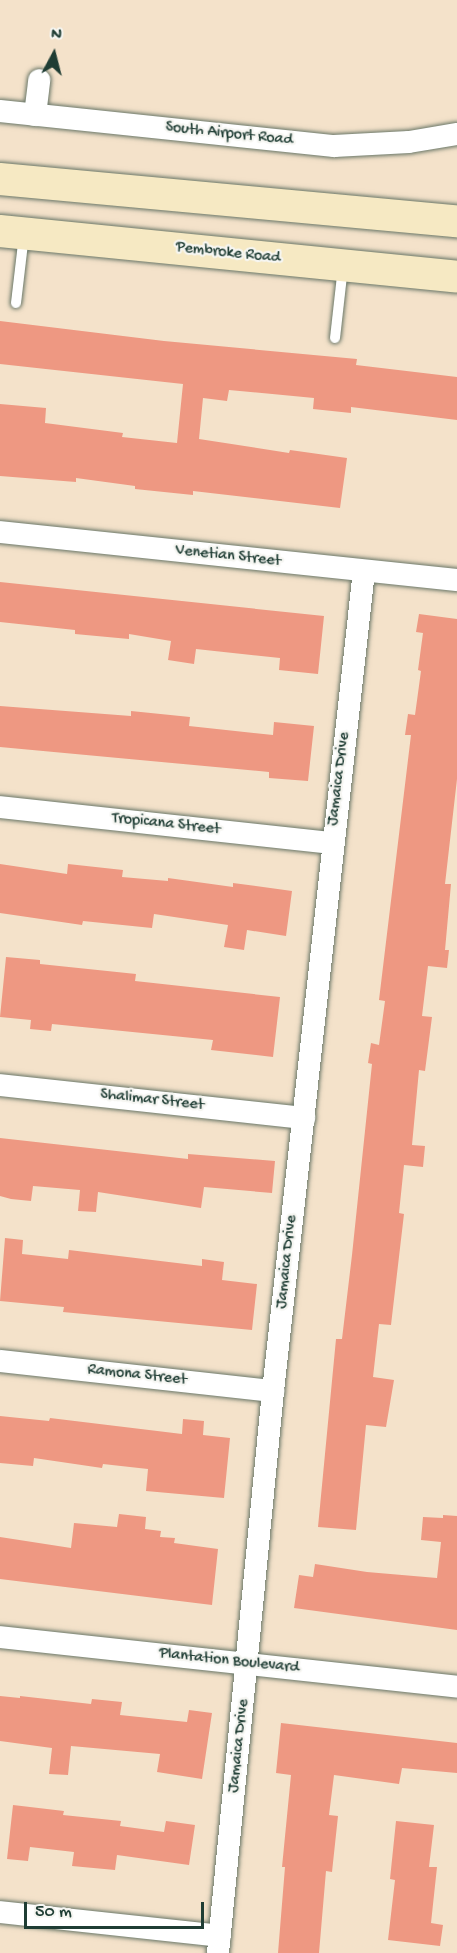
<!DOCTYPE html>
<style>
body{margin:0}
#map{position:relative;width:457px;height:1953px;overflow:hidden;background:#f4e2ca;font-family:"Gochi Hand",sans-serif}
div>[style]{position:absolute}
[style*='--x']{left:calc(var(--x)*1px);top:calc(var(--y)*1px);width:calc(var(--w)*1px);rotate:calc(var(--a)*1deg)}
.building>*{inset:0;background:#ee9882}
.roads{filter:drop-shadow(0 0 2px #6a7768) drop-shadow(0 0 2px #6a7768)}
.lane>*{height:10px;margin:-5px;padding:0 5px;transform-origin:5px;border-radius:5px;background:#fff}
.street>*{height:22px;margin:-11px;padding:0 11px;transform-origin:11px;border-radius:11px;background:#fff}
.secondary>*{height:32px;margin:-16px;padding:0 16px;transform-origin:16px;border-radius:16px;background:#f6e9c3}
span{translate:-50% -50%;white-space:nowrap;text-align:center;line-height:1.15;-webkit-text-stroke:4.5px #f6f6f2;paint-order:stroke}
.street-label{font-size:16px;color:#1f3d34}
.north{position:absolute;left:24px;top:24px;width:60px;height:60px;-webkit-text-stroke:4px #f6f6f2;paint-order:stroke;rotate:7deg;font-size:16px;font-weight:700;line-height:24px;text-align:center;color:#1f3d34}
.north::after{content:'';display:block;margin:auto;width:21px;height:27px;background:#1f3d34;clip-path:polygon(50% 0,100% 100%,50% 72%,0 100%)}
.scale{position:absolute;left:24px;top:1902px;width:180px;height:27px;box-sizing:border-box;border:3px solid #1f3d34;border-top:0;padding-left:8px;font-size:18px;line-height:21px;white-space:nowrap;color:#1f3d34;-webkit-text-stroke:4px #f6f6f2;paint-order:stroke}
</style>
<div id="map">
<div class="building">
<div style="clip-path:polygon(0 321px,164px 341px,357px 359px,356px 365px,457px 377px,457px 420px,351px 407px,351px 413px,313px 409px,314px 398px,229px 390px,227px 401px,203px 398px,199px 439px,289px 453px,290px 450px,347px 458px,340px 508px,193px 491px,193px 495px,135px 489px,135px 486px,76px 478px,76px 482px,0 476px,0 404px,46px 408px,45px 423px,123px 433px,122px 437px,177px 443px,183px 384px,0 364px)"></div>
<div style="clip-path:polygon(0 582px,324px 616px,318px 674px,279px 670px,280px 658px,196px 649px,194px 664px,168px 660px,171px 641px,129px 634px,129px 639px,75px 634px,75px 630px,0 622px)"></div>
<div style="clip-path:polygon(419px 614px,457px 619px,457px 779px,445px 884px,451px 884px,445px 950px,449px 950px,447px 968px,428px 966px,422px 1016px,432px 1017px,425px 1071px,419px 1070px,412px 1145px,425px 1146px,423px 1167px,404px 1165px,399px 1213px,404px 1214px,391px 1325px,379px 1324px,373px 1377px,394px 1380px,386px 1427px,366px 1425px,356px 1530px,318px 1527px,336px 1339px,342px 1339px,352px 1255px,372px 1064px,368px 1063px,371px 1043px,379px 1045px,385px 1001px,379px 1000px,411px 735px,405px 735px,408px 714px,415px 715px,421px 671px,418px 670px,423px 633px,416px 632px)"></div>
<div style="clip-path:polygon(0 706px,131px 716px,131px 711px,190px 717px,189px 726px,273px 735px,274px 722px,314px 726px,308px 781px,269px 778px,269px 772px,0 747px)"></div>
<div style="clip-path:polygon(0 864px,67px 874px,68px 864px,123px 870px,122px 877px,168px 881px,168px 878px,233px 887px,233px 883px,292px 891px,286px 936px,247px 930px,244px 950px,224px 947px,228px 925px,154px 914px,152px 928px,83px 921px,82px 925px,0 913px)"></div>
<div style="clip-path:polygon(6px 957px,40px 960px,40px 964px,136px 974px,135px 981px,280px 997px,273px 1057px,211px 1050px,213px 1040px,52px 1024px,51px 1031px,30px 1029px,31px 1020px,0 1017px)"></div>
<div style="clip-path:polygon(0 1138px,188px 1159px,188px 1154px,275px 1161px,272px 1193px,204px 1187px,201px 1208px,98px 1192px,96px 1212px,78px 1211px,80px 1190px,33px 1186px,31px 1201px,11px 1199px,0 1196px)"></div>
<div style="clip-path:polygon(5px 1238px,23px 1240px,22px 1254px,68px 1259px,69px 1250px,202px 1266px,202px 1259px,224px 1262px,222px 1280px,257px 1284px,252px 1330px,63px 1312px,64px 1307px,0 1301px)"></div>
<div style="clip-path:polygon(0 1416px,49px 1421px,50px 1418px,182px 1434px,183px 1419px,204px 1421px,203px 1435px,230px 1438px,224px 1498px,146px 1491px,148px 1469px,103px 1464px,102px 1468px,34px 1458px,33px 1466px,0 1463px)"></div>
<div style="clip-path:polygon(119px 1514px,146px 1517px,145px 1529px,161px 1531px,160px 1537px,175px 1538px,174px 1543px,218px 1549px,212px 1605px,0 1579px,0 1537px,71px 1548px,74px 1523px,117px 1527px)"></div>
<div style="clip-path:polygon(443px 1515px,457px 1516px,457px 1630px,294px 1608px,299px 1575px,313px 1577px,315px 1564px,367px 1572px,437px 1578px,441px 1542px,421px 1540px,423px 1517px,443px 1518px)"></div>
<div style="clip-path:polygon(0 1696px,20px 1698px,20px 1696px,91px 1704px,92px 1699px,122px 1702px,120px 1715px,187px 1722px,189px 1710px,212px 1713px,202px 1779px,157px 1772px,160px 1754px,71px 1746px,68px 1775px,49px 1774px,52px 1748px,0 1741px)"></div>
<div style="clip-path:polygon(281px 1723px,457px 1743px,457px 1773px,402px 1768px,399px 1784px,334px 1775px,329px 1815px,338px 1816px,332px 1872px,326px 1871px,319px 1953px,278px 1953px,285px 1867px,282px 1867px,291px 1775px,276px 1773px)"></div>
<div style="clip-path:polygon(13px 1805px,64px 1811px,63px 1815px,121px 1821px,120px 1826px,164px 1832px,166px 1821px,195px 1825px,189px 1865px,117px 1855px,115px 1870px,72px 1866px,74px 1852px,30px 1847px,28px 1861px,7px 1859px)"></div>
<div style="clip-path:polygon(396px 1821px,434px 1825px,429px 1867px,437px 1867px,431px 1923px,443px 1925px,440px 1946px,388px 1940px,395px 1880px,390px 1879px)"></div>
</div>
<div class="roads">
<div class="lane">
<div style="--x:16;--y:303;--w:68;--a:-83.3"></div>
<div style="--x:335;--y:338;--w:71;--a:-83.6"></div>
</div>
<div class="street">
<div style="--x:0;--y:111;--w:336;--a:6"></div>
<div style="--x:334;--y:146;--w:75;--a:-3.1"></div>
<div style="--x:409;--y:142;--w:49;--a:-9.5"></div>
<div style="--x:35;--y:115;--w:35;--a:-83"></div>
<div style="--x:0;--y:532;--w:460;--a:6"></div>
<div style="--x:0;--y:807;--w:335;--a:6.2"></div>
<div style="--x:0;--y:1085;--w:306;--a:6.2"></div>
<div style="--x:0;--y:1361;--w:275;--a:6.3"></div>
<div style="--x:0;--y:1637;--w:460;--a:6.2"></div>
<div style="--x:0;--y:1912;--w:221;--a:6.2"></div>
<div style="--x:218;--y:1953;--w:565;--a:-84.41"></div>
<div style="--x:273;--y:1391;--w:825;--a:-83.67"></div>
</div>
<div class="secondary">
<div style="--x:0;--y:179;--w:459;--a:5.3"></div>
<div style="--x:0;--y:231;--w:459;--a:5.7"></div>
</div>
</div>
<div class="street-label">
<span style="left:229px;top:135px;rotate:6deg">South Airport Road</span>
<span style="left:228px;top:254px;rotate:6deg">Pembroke Road</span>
<span style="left:228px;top:557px;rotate:6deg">Venetian Street</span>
<span style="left:340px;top:779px;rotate:-83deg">Jamaica Drive</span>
<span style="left:166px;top:825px;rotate:6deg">Tropicana Street</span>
<span style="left:152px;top:1101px;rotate:6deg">Shalimar Street</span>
<span style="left:288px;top:1262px;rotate:-84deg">Jamaica Drive</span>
<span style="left:137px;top:1376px;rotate:6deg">Ramona Street</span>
<span style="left:229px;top:1662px;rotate:6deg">Plantation Boulevard</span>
<span style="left:240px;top:1746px;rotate:-84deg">Jamaica Drive</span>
</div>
<div class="north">N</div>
<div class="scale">50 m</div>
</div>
